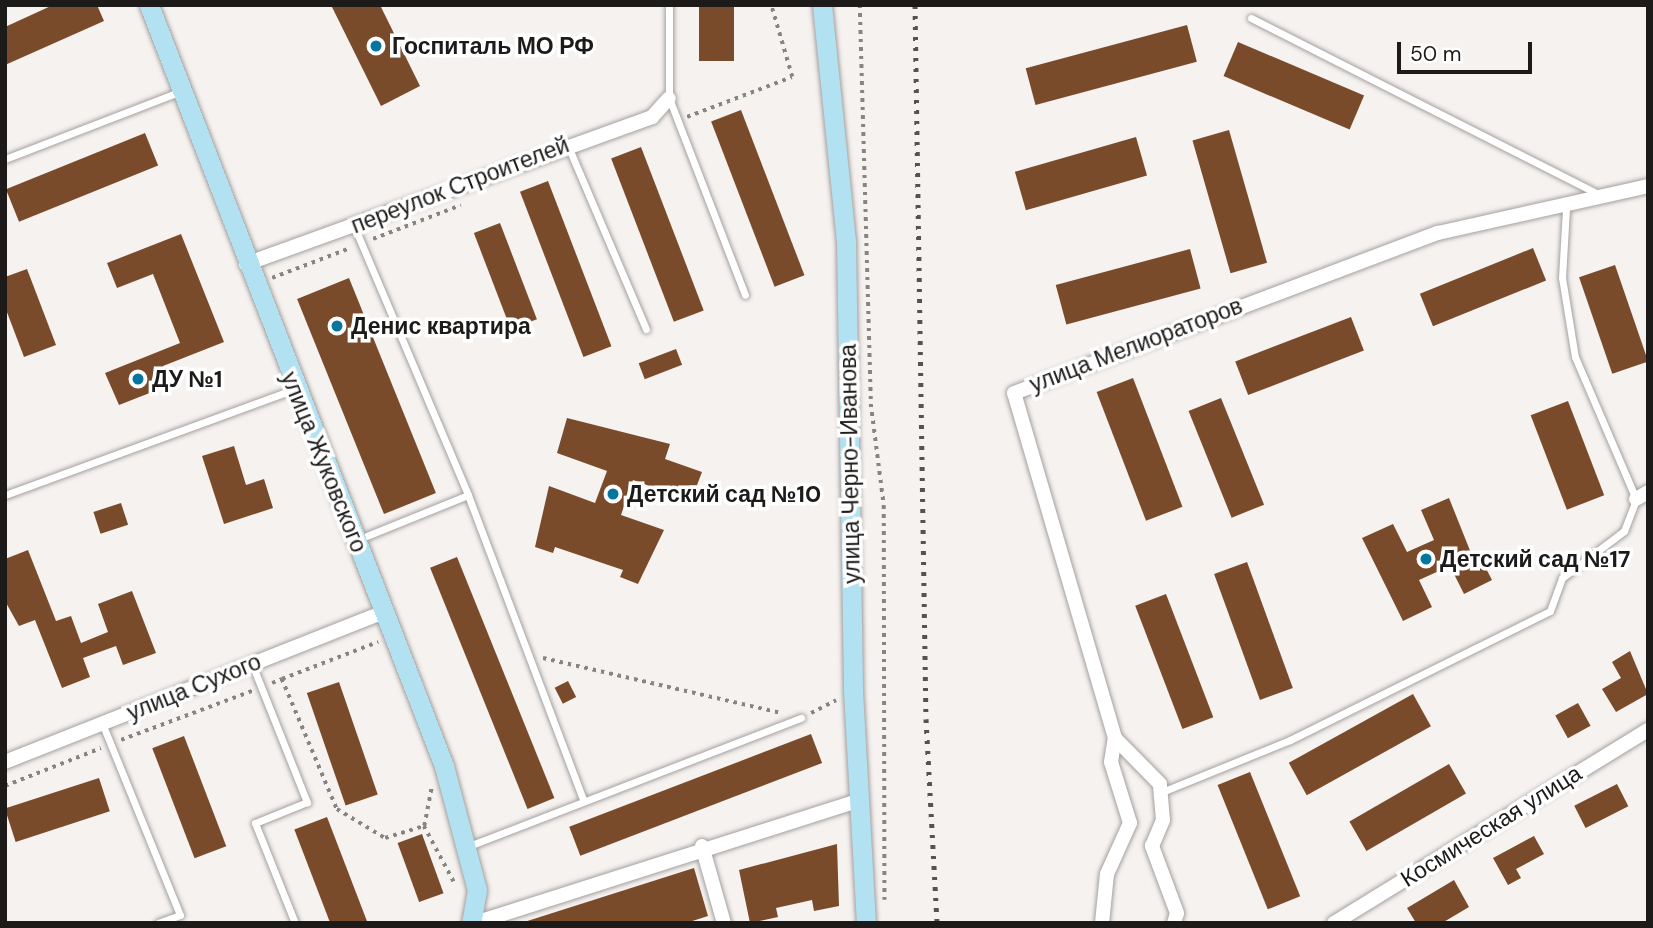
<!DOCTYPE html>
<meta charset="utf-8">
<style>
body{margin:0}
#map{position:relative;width:1653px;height:928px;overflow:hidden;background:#f6f2f0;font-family:"DM Sans",sans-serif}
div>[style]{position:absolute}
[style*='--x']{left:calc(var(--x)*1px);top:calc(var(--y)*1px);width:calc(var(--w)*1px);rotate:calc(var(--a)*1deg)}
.building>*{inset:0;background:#7a4b2b;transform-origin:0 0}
.path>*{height:3.5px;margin-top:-1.75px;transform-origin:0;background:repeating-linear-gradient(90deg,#878583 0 3.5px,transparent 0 8.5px)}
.roads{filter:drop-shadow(0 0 2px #a4a09e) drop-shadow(0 0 2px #a4a09e)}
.lane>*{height:7px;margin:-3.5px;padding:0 3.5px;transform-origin:3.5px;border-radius:3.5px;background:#fff}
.street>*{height:14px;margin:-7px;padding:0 7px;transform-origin:7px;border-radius:7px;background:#fff}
.secondary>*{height:19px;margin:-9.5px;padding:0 9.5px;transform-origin:9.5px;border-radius:9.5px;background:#b2e1f2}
.rail>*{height:5px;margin-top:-2.5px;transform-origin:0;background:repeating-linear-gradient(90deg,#545351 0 3.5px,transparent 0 10.5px)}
.dots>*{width:19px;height:19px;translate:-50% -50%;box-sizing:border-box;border:4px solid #fff;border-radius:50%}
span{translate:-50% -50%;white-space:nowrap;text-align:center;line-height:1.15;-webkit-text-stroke:7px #fff;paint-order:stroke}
.poi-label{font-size:23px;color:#1c1b1a;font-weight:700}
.left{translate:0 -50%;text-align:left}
.street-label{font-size:23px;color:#1c1b1a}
.frame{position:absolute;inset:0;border:7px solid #1c1b1a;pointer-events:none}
.scale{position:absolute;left:1397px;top:42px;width:135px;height:32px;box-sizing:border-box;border:4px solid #1c1b1a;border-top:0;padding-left:9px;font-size:21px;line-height:24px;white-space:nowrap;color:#1c1b1a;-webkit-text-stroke:5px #fff;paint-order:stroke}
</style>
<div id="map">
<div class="building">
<div style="clip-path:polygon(53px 5px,97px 5px,104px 21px,5px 65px,5px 27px)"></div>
<div style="clip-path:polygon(331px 5px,380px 5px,420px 86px,381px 106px)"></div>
<div style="left:699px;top:5px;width:35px;height:56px"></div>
<div style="left:1187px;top:25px;width:38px;height:167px;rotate:75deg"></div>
<div style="left:1238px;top:42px;width:137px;height:37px;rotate:23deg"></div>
<div style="left:741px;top:110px;width:177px;height:32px;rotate:69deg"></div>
<div style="left:1229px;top:130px;width:138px;height:38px;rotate:74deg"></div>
<div style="left:145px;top:133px;width:35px;height:150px;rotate:68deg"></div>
<div style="left:1136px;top:137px;width:40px;height:126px;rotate:74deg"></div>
<div style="left:641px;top:147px;width:175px;height:32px;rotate:69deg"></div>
<div style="left:548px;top:181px;width:177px;height:30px;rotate:69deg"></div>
<div style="left:500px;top:223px;width:103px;height:28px;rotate:69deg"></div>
<div style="clip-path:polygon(181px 234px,224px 342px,163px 366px,170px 385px,119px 405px,105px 373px,180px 343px,153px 274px,117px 288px,107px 263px)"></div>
<div style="left:1533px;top:248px;width:35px;height:122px;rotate:68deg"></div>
<div style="left:1190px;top:249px;width:41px;height:139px;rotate:75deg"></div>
<div style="left:1615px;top:265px;width:102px;height:38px;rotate:71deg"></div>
<div style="clip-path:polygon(27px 269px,56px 345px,24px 357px,5px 307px,5px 277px)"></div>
<div style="left:349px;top:278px;width:232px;height:56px;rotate:68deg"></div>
<div style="left:1351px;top:317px;width:36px;height:124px;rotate:69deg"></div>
<div style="left:676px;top:349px;width:17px;height:40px;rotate:69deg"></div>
<div style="left:1133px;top:378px;width:138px;height:39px;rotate:69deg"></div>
<div style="left:1221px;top:398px;width:115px;height:35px;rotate:68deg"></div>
<div style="left:1568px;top:401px;width:101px;height:40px;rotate:69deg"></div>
<div style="clip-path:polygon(567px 418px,670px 444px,665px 459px,702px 472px,691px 501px,633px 480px,621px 515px,664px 530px,638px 584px,620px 577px,623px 570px,555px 547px,553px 553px,535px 547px,549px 486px,595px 503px,607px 471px,557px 453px)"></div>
<div style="clip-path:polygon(234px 446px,246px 485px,264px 479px,273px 508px,224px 524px,202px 456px)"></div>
<div style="clip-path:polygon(1449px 498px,1471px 553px,1477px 551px,1492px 580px,1464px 594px,1450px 566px,1419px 580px,1432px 607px,1403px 621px,1362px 538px,1393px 524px,1407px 552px,1434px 540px,1421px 510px)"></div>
<div style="left:121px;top:503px;width:23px;height:29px;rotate:72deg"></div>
<div style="clip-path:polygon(28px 550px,56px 621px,71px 616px,81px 643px,108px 632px,98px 604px,132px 591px,156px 653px,123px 665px,116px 646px,83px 658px,90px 677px,62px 688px,35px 620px,19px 626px,5px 601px,5px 559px)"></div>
<div style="left:457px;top:557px;width:260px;height:29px;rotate:68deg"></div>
<div style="left:1247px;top:562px;width:134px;height:35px;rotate:70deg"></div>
<div style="left:1166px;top:594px;width:132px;height:33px;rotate:69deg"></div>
<div style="clip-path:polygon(1630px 651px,1648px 694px,1616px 712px,1602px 689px,1621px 678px,1612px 662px)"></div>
<div style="left:568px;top:681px;width:18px;height:15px;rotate:63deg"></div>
<div style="left:339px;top:682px;width:119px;height:34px;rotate:71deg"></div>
<div style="left:1413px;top:694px;width:37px;height:142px;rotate:61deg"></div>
<div style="left:1578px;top:703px;width:26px;height:26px;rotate:61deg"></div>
<div style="left:811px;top:734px;width:31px;height:259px;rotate:69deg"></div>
<div style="left:184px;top:736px;width:118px;height:34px;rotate:69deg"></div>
<div style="left:1449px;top:764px;width:34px;height:115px;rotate:60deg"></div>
<div style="left:1250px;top:772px;width:134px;height:35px;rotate:68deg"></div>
<div style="left:99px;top:778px;width:35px;height:99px;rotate:72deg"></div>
<div style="left:1617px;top:784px;width:25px;height:48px;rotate:63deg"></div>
<div style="left:327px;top:817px;width:113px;height:35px;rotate:69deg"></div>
<div style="left:422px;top:834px;width:63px;height:26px;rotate:70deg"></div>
<div style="clip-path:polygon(1534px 836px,1544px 854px,1516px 869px,1521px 878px,1508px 885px,1493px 858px)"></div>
<div style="clip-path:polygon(837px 844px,839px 906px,814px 911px,812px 900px,776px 908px,778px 917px,750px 923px,739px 870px)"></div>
<div style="clip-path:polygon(694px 868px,708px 916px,686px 923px,521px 923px)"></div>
<div style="clip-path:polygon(1454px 880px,1469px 907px,1442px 923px,1416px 923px,1407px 908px)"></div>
</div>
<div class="path">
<div style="--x:860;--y:5;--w:399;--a:88.4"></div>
<div style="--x:871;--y:404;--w:103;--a:82.7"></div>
<div style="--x:884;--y:506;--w:394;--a:89.9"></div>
<div style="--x:687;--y:117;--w:112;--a:-20.9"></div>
<div style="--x:792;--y:77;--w:75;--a:-106.3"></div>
<div style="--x:373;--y:239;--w:94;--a:-21.1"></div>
<div style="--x:272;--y:278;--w:84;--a:-21"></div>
<div style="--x:543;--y:658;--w:244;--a:13"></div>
<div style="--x:282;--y:679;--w:103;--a:-21.1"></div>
<div style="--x:272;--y:683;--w:11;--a:-22"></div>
<div style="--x:282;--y:679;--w:141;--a:67.1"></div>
<div style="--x:337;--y:809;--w:56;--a:31.1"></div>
<div style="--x:385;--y:838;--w:41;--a:-17.1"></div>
<div style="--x:424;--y:826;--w:38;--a:-79"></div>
<div style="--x:811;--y:713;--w:28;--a:-27"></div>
<div style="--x:121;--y:740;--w:140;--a:-20.5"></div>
<div style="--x:5;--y:786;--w:103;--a:-21.6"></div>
<div style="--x:424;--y:826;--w:64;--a:61.8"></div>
</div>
<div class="roads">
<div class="lane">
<div style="--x:669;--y:5;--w:93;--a:90"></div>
<div style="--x:669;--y:98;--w:211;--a:68.9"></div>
<div style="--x:1251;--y:18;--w:391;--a:26.9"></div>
<div style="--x:568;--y:146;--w:199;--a:66.9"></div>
<div style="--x:5;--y:159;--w:189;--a:-21.1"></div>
<div style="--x:354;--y:226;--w:292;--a:67"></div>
<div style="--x:468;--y:495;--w:118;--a:158"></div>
<div style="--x:5;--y:495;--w:309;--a:-20.1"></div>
<div style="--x:468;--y:495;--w:326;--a:69.3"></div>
<div style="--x:252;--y:664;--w:149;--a:68.3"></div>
<div style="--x:307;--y:802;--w:56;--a:158"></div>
<div style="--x:255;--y:823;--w:108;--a:68.2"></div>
<div style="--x:102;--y:723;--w:207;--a:67.9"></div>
<div style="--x:180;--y:915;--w:23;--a:160"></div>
<div style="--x:1162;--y:792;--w:138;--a:-22.1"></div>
<div style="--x:1290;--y:740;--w:290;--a:-26.4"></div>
<div style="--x:1550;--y:611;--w:35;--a:-70"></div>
<div style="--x:1562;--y:578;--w:78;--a:-37.2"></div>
<div style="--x:1624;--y:531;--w:34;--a:-69"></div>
<div style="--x:1636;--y:499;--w:155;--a:-113.2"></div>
<div style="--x:1575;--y:357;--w:80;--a:-99.3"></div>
<div style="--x:1562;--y:278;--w:69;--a:-86.7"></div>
<div style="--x:469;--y:846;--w:356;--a:-21.1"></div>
</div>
<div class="street">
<div style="--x:246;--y:264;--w:432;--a:-19.9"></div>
<div style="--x:652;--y:117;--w:25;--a:-48"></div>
<div style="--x:1636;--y:499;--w:14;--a:-30"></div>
<div style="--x:5;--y:762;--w:408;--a:-21.6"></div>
<div style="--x:702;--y:846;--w:80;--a:74.1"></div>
<div style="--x:475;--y:923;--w:401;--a:-17.7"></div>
<div style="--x:1102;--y:923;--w:49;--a:-84.2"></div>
<div style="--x:1107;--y:874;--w:56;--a:-65.7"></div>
<div style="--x:1130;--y:823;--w:64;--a:-107.3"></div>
<div style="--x:1111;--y:762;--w:24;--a:-81"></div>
<div style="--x:1174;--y:923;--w:10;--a:-73"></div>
<div style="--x:1177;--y:913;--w:72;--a:-110.5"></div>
<div style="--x:1152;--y:846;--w:28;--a:-67"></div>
<div style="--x:1163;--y:820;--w:36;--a:-95"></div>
<div style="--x:1160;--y:784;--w:64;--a:-134.4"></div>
<div style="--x:1115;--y:738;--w:359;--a:-106.3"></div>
<div style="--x:1014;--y:393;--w:453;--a:-20.7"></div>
<div style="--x:1438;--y:233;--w:215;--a:-12.6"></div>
<div style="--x:1334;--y:923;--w:369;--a:-31.6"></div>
</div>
<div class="secondary">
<div style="--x:149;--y:5;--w:816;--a:68.81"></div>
<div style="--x:444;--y:766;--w:128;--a:75.1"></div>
<div style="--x:477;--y:890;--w:34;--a:100"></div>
<div style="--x:822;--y:5;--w:237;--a:84.2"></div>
<div style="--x:846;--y:241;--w:450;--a:89.1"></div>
<div style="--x:853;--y:691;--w:232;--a:86.8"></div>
</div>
</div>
<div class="rail">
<div style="--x:915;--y:5;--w:714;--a:89.12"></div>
<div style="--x:926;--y:719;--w:204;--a:86.9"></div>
</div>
<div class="dots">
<div style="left:376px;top:46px;background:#0676a0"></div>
<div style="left:337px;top:326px;background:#0676a0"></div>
<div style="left:138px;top:379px;background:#0676a0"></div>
<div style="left:613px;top:494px;background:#0676a0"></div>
<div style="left:1426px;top:559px;background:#0676a0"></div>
</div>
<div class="poi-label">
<span class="left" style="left:392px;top:46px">Госпиталь МО РФ</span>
<span class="left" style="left:351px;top:326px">Денис квартира</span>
<span class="left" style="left:152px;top:379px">ДУ №1</span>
<span class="left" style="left:627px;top:494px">Детский сад №10</span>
<span class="left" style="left:1440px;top:559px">Детский сад №17</span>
</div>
<div class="street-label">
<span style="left:460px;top:185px;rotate:-21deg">переулок Строителей</span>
<span style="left:1136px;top:345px;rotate:-21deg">улица Мелиораторов</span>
<span style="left:324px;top:462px;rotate:68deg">улица Жуковского</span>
<span style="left:850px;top:464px;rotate:-91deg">улица Черно-Иванова</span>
<span style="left:194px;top:687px;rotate:-22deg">улица Сухого</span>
<span style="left:1491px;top:826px;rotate:-32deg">Космическая улица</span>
</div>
<div class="frame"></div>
<div class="scale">50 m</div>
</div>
